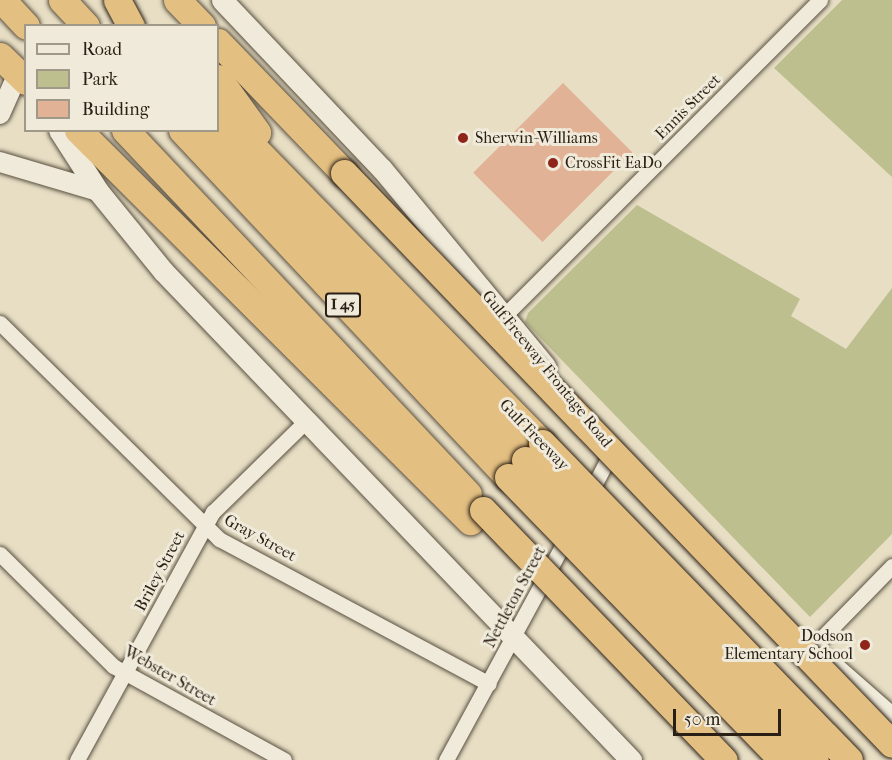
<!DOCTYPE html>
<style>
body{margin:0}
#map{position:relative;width:892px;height:760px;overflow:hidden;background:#e7dec4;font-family:"IM FELL French Canon",serif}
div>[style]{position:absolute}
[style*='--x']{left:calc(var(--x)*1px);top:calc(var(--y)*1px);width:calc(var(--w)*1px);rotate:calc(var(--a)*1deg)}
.green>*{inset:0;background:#bdbf8f}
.building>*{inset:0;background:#e2b296;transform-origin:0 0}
.roads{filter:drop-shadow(0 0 2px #594f40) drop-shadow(0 0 2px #594f40)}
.minor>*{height:15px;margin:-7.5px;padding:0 7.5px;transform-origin:7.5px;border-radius:7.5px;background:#efead9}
.tertiary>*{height:20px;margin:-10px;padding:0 10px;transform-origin:10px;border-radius:10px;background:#efead9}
.secondary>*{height:21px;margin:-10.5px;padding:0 10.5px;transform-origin:10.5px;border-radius:10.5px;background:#efead9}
.motorway>*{height:27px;margin:-13.5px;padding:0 13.5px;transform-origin:13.5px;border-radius:13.5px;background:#e4bf82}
.bridges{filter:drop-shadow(0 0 2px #2a1f14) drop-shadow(0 0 2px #2a1f14)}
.motorway-bridge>*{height:27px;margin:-13.5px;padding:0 13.5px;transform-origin:13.5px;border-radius:13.5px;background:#e4bf82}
.dots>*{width:16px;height:16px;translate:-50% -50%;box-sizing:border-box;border:3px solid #efead9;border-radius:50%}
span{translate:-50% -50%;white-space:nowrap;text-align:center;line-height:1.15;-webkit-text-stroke:6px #efead9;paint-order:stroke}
.shield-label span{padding:2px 4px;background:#efead9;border:2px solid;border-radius:4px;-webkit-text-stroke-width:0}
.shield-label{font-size:15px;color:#2a1f14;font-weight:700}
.street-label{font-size:16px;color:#2a1f14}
.poi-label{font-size:16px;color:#2a1f14}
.left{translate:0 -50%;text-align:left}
.right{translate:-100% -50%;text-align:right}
.legend{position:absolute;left:24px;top:24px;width:195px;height:108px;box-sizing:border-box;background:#efead9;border:2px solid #a0998a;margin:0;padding:8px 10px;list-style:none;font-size:18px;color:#2a1f14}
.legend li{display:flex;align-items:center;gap:12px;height:30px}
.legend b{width:30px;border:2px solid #a0998a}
.scale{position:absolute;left:673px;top:709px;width:108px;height:27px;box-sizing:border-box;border:3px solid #2a1f14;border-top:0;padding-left:8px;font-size:18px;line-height:21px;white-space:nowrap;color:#2a1f14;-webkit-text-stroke:4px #efead9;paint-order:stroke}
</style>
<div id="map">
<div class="green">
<div style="clip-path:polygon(842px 0,892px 0,892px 177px,774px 68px)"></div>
<div style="clip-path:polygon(637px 205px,800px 299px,791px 316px,846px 349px,892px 288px,892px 534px,810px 617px,525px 322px,528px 313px)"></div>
</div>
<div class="building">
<div style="left:563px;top:83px;width:98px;height:127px;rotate:45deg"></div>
</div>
<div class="roads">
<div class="minor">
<div style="--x:504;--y:316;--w:447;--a:-45"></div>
<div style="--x:0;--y:323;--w:308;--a:44.6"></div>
<div style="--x:219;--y:539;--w:306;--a:28.2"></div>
<div style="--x:587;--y:499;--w:56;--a:-62.5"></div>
<div style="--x:0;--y:554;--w:159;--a:44.7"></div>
<div style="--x:113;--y:666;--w:195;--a:28.8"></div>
<div style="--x:811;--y:649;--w:116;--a:-45.7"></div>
<div style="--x:77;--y:760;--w:283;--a:-61.3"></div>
<div style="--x:213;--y:512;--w:129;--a:-44.4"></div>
<div style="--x:446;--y:760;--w:258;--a:-61.5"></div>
</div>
<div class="tertiary">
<div style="--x:0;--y:114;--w:37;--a:-66"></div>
<div style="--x:0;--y:162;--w:102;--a:16.5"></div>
</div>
<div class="secondary">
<div style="--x:222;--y:0;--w:233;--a:46.6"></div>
<div style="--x:382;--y:169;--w:256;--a:50.4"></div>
<div style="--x:59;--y:130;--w:72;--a:57.4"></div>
<div style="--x:98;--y:191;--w:103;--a:50.9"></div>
<div style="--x:163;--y:271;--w:677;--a:46.26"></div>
<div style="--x:827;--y:661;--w:86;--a:41.2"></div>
</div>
<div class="motorway">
<div style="--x:2;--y:0;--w:35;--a:47"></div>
<div style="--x:62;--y:0;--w:35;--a:47"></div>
<div style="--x:177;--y:0;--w:36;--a:46"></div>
<div style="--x:218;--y:42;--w:182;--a:46.1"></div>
<div style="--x:0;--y:56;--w:36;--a:44"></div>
<div style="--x:218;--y:78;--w:67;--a:54.2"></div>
<div style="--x:218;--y:111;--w:464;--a:45.7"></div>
<div style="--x:78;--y:130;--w:554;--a:44.93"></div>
<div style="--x:125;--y:130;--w:500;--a:46.7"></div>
<div style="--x:182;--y:130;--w:476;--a:46.8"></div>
<div style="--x:209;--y:130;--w:457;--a:46.2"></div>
</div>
</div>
<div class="bridges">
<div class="motorway-bridge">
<div style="--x:117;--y:0;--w:30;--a:62"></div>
<div style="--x:344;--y:173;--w:791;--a:46.18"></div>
<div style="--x:542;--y:443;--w:441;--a:45.9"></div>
<div style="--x:525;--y:460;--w:417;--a:46"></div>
<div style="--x:508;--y:477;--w:394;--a:45.9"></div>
<div style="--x:483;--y:510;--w:347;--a:46.1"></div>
</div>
</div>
<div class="dots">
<div style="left:463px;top:138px;background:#8f2418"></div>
<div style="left:553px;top:163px;background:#8f2418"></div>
<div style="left:865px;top:645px;background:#8f2418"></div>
</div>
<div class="shield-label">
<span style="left:343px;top:305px">I 45</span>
</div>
<div class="street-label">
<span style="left:688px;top:107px;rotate:-45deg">Ennis Street</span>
<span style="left:547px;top:369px;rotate:51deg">Gulf Freeway Frontage Road</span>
<span style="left:534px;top:435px;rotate:46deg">Gulf Freeway</span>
<span style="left:260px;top:538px;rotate:29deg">Gray Street</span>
<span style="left:160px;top:571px;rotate:-62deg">Briley Street</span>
<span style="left:515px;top:597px;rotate:-62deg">Nettleton Street</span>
<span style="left:170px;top:676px;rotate:30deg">Webster Street</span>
</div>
<div class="poi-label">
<span class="left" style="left:475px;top:138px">Sherwin-Williams</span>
<span class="left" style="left:565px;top:163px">CrossFit EaDo</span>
<span class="right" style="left:853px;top:645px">Dodson<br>Elementary School</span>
</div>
<ul class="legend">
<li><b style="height:8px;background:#efead9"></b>Road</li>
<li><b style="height:16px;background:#bdbf8f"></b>Park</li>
<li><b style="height:16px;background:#e2b296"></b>Building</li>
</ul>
<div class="scale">50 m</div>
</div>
